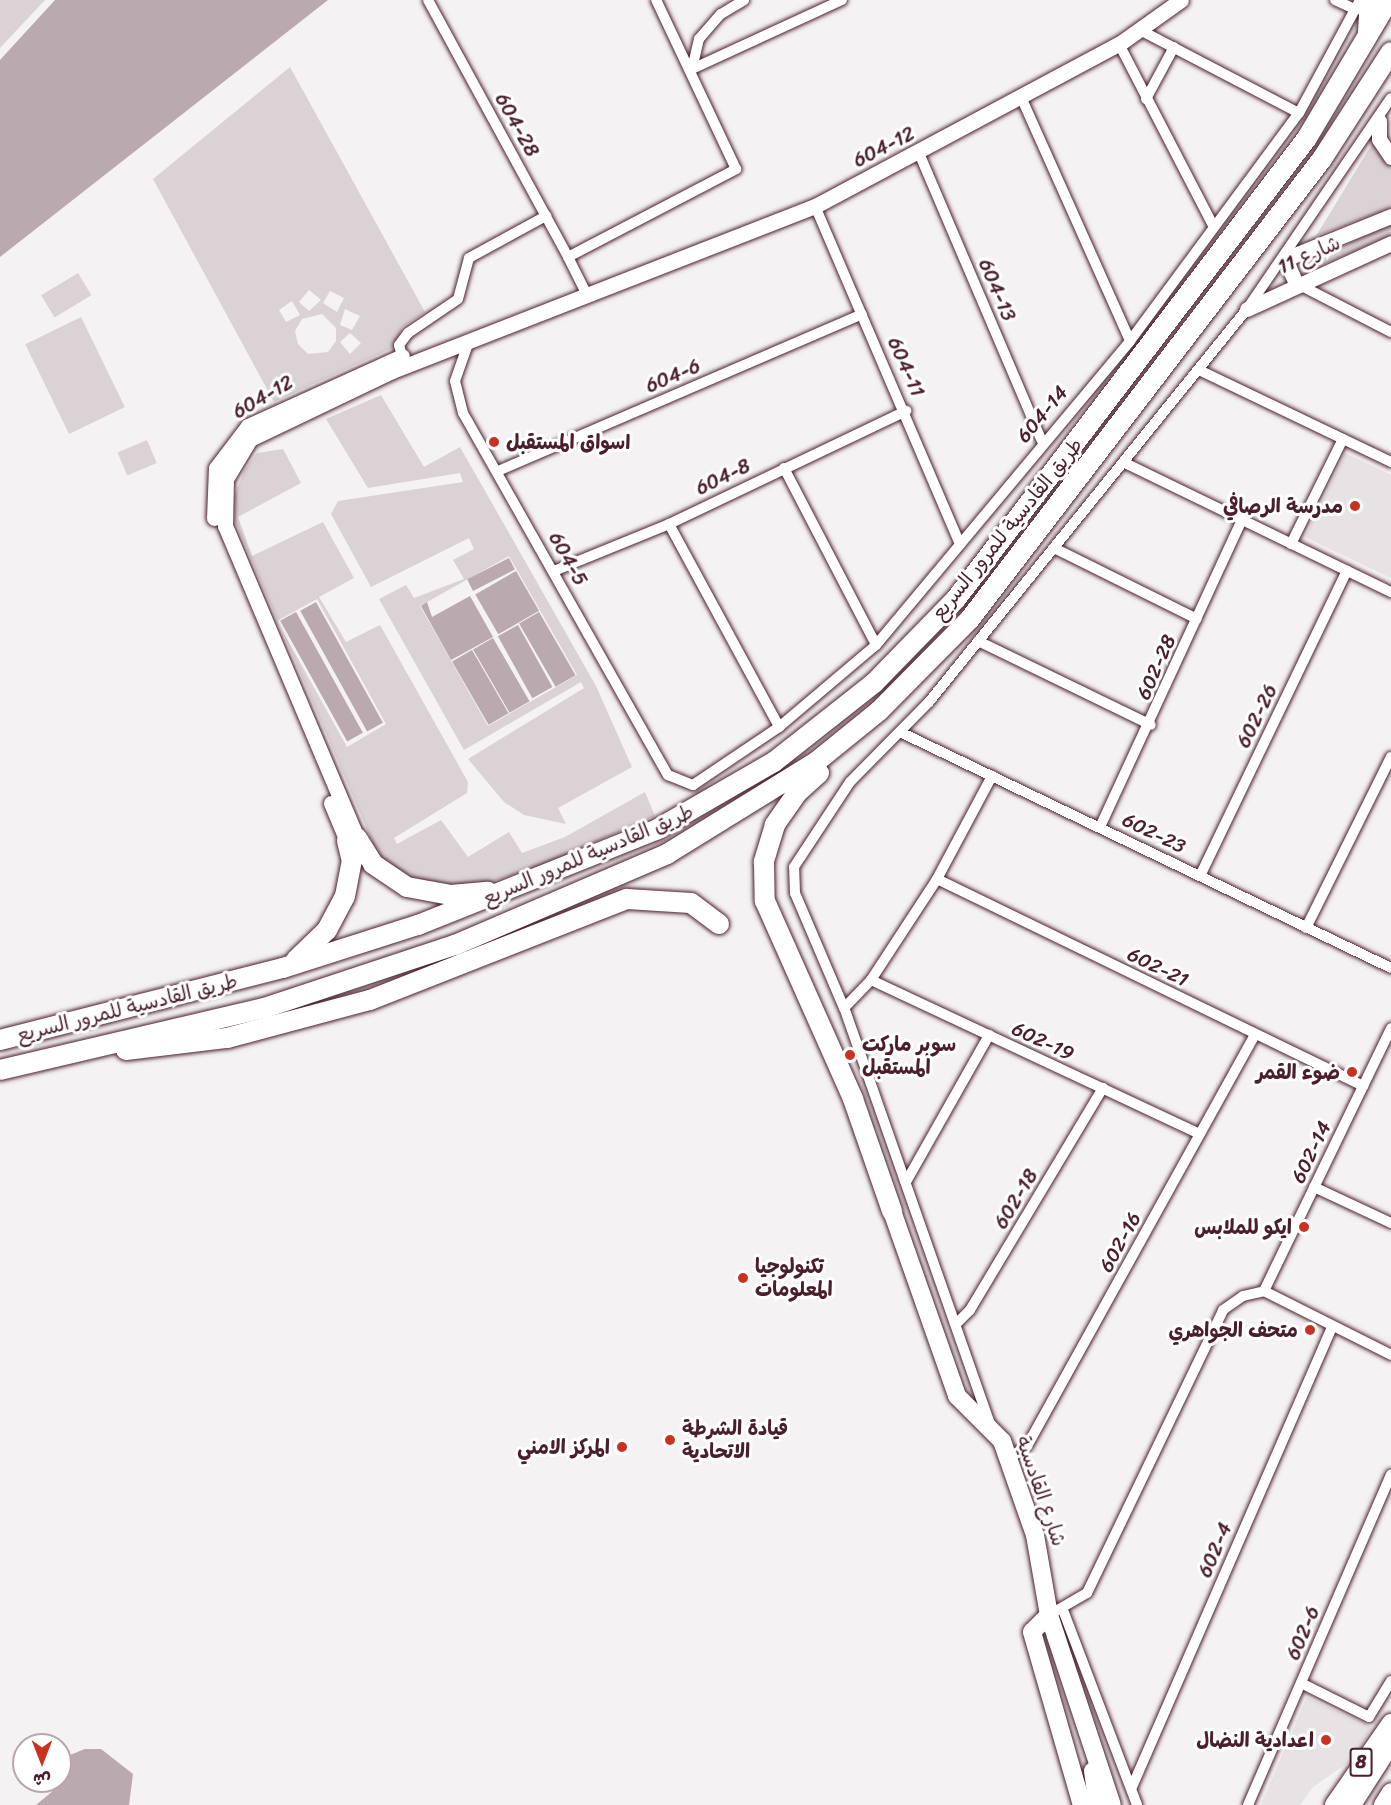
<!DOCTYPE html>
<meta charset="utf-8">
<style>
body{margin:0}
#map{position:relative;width:1391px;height:1805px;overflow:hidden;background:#f4f2f2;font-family:Sriracha,"Playpen Sans Arabic",sans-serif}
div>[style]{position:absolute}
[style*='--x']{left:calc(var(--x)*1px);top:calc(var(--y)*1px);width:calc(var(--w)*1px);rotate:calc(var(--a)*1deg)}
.built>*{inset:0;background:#e7e2e3}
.green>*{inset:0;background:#dbd2d5;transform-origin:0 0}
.water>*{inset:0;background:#baa9ae;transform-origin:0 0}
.roads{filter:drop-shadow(0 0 2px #4a1f2b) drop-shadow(0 0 2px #4a1f2b)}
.street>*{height:10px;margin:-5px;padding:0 5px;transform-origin:5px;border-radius:5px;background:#fff}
.secondary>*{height:15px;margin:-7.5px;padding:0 7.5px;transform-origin:7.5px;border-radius:7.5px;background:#fff}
.primary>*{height:18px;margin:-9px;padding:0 9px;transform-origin:9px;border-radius:9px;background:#fff}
.highway>*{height:20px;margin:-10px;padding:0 10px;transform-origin:10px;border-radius:10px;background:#fff}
.dots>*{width:16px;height:16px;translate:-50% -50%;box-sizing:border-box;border:3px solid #fff;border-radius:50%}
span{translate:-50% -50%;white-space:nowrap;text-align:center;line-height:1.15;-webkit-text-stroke:6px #fff;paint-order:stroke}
.shield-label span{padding:2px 4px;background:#fff;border:2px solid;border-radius:4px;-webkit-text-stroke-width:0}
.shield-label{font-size:18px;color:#4a1f2b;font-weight:700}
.street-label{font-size:20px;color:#4a1f2b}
.poi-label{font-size:20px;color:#4a1f2b;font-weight:700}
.left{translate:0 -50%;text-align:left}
.right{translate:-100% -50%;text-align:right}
.north{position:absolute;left:12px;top:1733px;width:60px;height:60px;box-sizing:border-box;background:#fff;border:2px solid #b7a5aa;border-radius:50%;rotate:180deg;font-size:16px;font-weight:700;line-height:24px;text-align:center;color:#4a1f2b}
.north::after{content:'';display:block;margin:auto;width:21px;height:27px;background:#c8321e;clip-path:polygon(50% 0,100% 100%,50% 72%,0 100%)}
</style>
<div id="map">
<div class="built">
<div style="clip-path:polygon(1345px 453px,1391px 475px,1391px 578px,1305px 537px)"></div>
<div style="clip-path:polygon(1307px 1697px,1372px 1727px,1352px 1760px,1313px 1787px,1300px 1805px,1261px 1805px)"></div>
</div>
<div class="green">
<div style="clip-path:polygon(0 0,45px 0,0 48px)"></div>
<div style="clip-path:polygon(evenodd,290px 67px,425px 312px,402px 327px,395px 347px,274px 402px,153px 179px,290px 67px,309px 290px,321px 300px,309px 311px,299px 302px,309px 290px,290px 67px,330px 291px,344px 298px,337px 312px,323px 303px,330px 291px,290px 67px,292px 301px,300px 315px,286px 322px,279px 310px,292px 301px,290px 67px,345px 309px,360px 316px,352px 330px,340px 325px,345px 309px,290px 67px,322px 314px,336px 328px,336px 341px,328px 352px,308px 354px,298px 344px,295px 331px,302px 319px,322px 314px,290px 67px,350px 333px,361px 343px,350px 354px,340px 342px,350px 333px)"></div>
<div style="clip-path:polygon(1372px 144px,1391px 167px,1391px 208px,1316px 236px)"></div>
<div style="clip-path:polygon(1391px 224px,1391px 235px,1310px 270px,1306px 263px)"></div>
<div style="left:78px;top:273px;width:26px;height:43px;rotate:59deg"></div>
<div style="left:81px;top:317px;width:100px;height:62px;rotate:64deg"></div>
<div style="clip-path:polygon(evenodd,381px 395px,424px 467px,460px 447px,596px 686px,632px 767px,558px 808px,566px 824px,524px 815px,504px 802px,468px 759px,584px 688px,581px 682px,464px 750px,379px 599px,406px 585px,414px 598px,464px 579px,453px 560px,474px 549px,469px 538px,371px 587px,331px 514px,338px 501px,463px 482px,460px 473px,368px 488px,326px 419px,381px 395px,509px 556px,577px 675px,488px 726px,420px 606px,509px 556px)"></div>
<div style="left:147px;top:440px;width:25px;height:32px;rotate:67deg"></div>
<div style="clip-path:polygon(evenodd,283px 449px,301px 483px,238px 517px,252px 556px,323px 522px,354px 578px,319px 597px,346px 642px,380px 625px,468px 782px,467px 793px,394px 838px,397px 844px,441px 820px,468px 857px,509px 832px,522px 853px,565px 837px,645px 792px,655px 816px,537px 867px,476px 887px,446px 890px,410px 880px,378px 855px,235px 521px,234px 497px,244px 471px,257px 453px,283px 449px,317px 599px,386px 724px,347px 747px,277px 621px,317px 599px)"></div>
</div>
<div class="water">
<div style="clip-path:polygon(55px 0,328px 0,0 257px,0 60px)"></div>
<div style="left:509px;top:558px;width:13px;height:47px;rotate:63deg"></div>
<div style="left:516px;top:571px;width:46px;height:47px;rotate:60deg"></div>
<div style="clip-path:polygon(470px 596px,493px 637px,451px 660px,421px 606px,427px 602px,432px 617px)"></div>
<div style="left:316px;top:602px;width:138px;height:18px;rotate:61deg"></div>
<div style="left:296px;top:612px;width:138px;height:18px;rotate:61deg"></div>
<div style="left:539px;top:612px;width:73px;height:23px;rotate:60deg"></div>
<div style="left:518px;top:625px;width:71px;height:23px;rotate:61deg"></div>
<div style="left:493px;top:638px;width:73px;height:23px;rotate:60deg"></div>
<div style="left:472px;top:650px;width:73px;height:23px;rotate:60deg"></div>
<div style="clip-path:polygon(85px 1749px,101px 1749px,133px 1774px,129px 1805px,36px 1805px,54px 1790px,70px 1755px)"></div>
</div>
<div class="roads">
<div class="street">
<div style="--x:428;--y:0;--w:293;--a:61.4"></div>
<div style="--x:568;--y:257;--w:190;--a:-27.6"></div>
<div style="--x:736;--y:169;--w:187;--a:-115.3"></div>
<div style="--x:1335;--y:0;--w:23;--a:25"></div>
<div style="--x:1140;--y:30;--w:179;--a:27.6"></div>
<div style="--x:1119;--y:44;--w:204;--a:62.6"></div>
<div style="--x:692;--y:69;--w:165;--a:-24.7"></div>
<div style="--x:692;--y:69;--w:31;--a:-77"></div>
<div style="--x:699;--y:39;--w:33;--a:-49"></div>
<div style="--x:721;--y:14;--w:27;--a:-31"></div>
<div style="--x:1021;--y:97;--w:267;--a:65.9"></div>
<div style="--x:1146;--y:99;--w:59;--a:-61.7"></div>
<div style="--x:919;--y:153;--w:313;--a:66.9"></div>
<div style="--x:815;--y:206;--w:368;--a:66.8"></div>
<div style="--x:568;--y:257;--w:42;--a:63.4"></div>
<div style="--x:1298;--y:284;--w:105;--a:27.3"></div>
<div style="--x:469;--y:341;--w:42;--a:109.3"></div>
<div style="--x:455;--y:381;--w:33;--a:76"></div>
<div style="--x:463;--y:413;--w:416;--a:60.5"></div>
<div style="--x:668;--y:775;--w:27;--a:22"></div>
<div style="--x:693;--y:785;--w:104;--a:-34"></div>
<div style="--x:779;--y:727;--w:127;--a:-40.2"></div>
<div style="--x:876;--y:645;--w:396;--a:-50.1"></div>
<div style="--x:1130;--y:341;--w:284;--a:-53.5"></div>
<div style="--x:1299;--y:113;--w:128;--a:-61.6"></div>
<div style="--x:402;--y:356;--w:11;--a:-105"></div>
<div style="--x:399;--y:345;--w:15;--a:-53"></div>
<div style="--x:408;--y:333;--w:60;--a:-34.2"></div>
<div style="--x:458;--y:299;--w:42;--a:-75"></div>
<div style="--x:469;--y:258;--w:88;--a:-28.6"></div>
<div style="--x:1199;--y:370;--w:213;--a:25.6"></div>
<div style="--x:1125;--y:463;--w:296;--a:25.9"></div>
<div style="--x:784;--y:468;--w:199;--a:62.5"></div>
<div style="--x:498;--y:471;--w:396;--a:-23.3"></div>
<div style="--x:669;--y:524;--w:231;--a:61.5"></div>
<div style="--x:1291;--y:544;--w:117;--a:-63.7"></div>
<div style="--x:1056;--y:549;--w:157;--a:26.4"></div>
<div style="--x:554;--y:571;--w:124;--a:-22.2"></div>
<div style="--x:669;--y:524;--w:263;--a:-25.5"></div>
<div style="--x:978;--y:641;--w:192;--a:25.9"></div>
<div style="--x:900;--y:732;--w:545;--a:25.67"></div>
<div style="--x:1100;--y:827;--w:338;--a:-65.2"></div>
<div style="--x:1200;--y:876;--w:339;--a:-64.3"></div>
<div style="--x:937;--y:879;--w:474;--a:25.9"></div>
<div style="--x:1306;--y:928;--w:191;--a:-63.6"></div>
<div style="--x:871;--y:980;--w:363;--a:25.1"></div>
<div style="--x:844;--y:1008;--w:39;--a:-46"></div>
<div style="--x:871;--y:980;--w:121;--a:-56.8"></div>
<div style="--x:937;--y:879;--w:117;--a:-61.9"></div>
<div style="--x:906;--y:1182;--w:169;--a:-60.5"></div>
<div style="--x:1314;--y:1187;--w:85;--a:25.1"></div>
<div style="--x:1264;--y:1291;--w:292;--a:-64.2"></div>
<div style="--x:1264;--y:1291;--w:142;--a:26.7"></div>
<div style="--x:956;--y:1324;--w:20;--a:-45"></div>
<div style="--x:970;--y:1310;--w:259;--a:-59.1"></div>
<div style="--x:990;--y:1424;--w:441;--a:-109.3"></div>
<div style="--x:844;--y:1008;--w:125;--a:-113.1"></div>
<div style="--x:795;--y:893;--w:26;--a:-92"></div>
<div style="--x:794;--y:867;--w:102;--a:-56.6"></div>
<div style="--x:850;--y:782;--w:112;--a:-45.4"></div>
<div style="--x:929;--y:702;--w:506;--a:-51.02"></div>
<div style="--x:1247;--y:309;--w:255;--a:-55.7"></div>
<div style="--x:1008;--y:1459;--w:23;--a:-34"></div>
<div style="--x:1027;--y:1446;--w:470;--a:-61"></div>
<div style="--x:1063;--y:1610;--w:209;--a:69.2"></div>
<div style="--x:1049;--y:1615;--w:44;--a:-30.1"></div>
<div style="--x:1087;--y:1593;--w:314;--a:-64.3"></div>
<div style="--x:1223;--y:1310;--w:24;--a:-35"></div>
<div style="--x:1243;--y:1296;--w:22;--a:-13"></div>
<div style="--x:1301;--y:1683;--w:76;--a:26.6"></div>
<div style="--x:1369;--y:1717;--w:42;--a:-58.6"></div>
<div style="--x:1132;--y:1787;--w:502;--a:-66.5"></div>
<div style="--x:1248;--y:1805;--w:360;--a:-66.6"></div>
</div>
<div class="secondary">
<div style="--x:1379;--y:121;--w:18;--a:90"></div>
<div style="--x:1379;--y:139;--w:22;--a:56"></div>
<div style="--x:1296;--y:283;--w:26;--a:-115"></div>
<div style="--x:1285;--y:259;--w:114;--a:-22.1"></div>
<div style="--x:1247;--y:309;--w:158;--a:-24.6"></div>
<div style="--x:214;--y:518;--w:50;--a:-87.7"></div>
<div style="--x:216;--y:468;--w:53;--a:-52.7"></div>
<div style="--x:248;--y:426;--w:169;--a:-24.4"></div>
<div style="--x:331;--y:803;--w:41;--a:67.2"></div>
<div style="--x:357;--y:838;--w:339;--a:-112.9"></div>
<div style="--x:225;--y:526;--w:47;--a:-88.8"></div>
<div style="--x:226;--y:479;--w:47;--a:-59"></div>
<div style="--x:250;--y:439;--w:157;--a:-25.6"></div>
<div style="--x:392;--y:371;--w:454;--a:-21.3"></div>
<div style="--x:815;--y:206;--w:344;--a:-28.1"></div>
<div style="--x:1119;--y:44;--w:76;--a:-35.4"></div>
</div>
<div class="primary">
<div style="--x:892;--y:1211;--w:196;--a:70.6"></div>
<div style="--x:957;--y:1396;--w:64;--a:45"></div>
<div style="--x:1002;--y:1441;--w:100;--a:70.7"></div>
<div style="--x:1035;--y:1535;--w:81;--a:80.1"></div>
<div style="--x:1049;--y:1615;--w:200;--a:71.7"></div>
<div style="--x:1049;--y:1615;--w:24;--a:135"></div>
<div style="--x:1032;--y:1632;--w:180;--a:73.9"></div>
<div style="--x:1093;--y:1771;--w:34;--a:82"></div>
<div style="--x:1334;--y:1805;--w:100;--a:-55.2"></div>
<div style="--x:1352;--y:1805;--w:72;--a:-57.4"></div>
<div style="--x:1383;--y:1805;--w:15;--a:-58"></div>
</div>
<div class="highway">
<div style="--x:1368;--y:33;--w:33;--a:-87"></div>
<div style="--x:819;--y:773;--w:30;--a:138"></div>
<div style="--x:797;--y:793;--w:39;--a:125"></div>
<div style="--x:775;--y:825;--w:39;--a:107"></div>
<div style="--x:764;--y:862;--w:39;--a:89"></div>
<div style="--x:765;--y:901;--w:217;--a:66"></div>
<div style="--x:853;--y:1099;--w:119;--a:70.8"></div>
<div style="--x:357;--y:838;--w:31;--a:58"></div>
<div style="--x:373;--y:864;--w:41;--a:34.1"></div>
<div style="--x:407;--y:887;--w:45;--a:10.3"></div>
<div style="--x:451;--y:895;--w:37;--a:-5"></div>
<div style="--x:296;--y:960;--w:43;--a:-44.1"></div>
<div style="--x:327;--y:930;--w:38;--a:-62"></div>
<div style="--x:345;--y:896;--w:36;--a:-79"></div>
<div style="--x:352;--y:861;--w:21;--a:-104"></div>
<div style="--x:0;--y:1040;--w:292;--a:-14.3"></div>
<div style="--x:283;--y:968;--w:142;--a:-17.7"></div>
<div style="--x:418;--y:925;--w:256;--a:-21.8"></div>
<div style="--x:656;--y:830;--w:136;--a:-30"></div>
<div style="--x:774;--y:762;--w:127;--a:-38.3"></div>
<div style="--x:874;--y:683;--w:117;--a:-45.7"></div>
<div style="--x:956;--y:599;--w:579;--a:-52.71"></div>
<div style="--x:1307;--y:138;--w:161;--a:-59.3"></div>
<div style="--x:126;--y:1050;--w:102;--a:-6.8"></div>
<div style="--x:227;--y:1038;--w:148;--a:-14.9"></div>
<div style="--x:370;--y:1000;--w:276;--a:-21.5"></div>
<div style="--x:627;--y:899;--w:64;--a:3.6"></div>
<div style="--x:691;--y:903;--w:35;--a:37"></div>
<div style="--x:0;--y:1070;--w:271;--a:-13.2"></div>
<div style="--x:264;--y:1008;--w:201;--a:-18.3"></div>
<div style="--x:455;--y:945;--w:231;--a:-23.2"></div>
<div style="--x:667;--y:854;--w:175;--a:-31.7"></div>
<div style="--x:816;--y:762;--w:81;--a:-39"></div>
<div style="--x:879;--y:711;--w:129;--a:-45.3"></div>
<div style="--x:970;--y:619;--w:579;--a:-52.58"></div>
<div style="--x:1322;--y:159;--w:127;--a:-57.2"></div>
</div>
</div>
<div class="dots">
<div style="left:494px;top:442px;background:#c8321e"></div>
<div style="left:1355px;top:506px;background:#c8321e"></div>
<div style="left:850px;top:1055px;background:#c8321e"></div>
<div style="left:1352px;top:1072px;background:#c8321e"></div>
<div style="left:1304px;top:1227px;background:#c8321e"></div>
<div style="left:743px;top:1278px;background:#c8321e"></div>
<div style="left:1310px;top:1330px;background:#c8321e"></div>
<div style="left:670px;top:1440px;background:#c8321e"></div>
<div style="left:622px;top:1447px;background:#c8321e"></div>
<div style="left:1326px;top:1740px;background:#c8321e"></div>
</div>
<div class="shield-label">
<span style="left:1361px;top:1762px">8</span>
</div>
<div class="street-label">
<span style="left:517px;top:125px;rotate:61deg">604-28</span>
<span style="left:884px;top:147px;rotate:-27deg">604-12</span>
<span style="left:1309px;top:255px;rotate:-24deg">شارع 11</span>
<span style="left:997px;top:290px;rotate:67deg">604-13</span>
<span style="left:906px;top:367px;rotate:66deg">604-11</span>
<span style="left:673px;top:376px;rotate:-23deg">604-6</span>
<span style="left:263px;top:397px;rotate:-30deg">604-12</span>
<span style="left:1042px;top:414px;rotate:-50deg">604-14</span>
<span style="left:723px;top:477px;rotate:-26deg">604-8</span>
<span style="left:1007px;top:529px;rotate:-51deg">طريق القادسية للمرور السريع</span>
<span style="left:568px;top:559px;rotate:61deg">604-5</span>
<span style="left:1156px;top:667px;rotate:-66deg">602-28</span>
<span style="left:1257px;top:716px;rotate:-64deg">602-26</span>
<span style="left:1154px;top:833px;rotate:26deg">602-23</span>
<span style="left:588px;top:855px;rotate:-23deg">طريق القادسية للمرور السريع</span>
<span style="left:1158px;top:967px;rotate:26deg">602-21</span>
<span style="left:127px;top:1008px;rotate:-14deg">طريق القادسية للمرور السريع</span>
<span style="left:1043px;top:1041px;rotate:25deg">602-19</span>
<span style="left:1311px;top:1152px;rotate:-64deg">602-14</span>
<span style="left:1016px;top:1199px;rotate:-59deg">602-18</span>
<span style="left:1120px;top:1242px;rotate:-61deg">602-16</span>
<span style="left:1041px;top:1491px;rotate:71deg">شارع القادسية</span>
<span style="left:1215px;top:1550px;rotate:-67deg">602-4</span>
<span style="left:1303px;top:1633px;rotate:-67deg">602-6</span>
</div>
<div class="poi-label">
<span class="left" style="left:506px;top:442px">اسواق المستقبل</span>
<span class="right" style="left:1343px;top:506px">مدرسة الرصافي</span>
<span class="left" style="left:862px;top:1056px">سوبر ماركت<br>المستقبل</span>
<span class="right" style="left:1340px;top:1072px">ضوء القمر</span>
<span class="right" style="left:1292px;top:1227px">ايكو للملابس</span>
<span class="left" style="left:755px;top:1278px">تكنولوجيا<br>المعلومات</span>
<span class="right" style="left:1298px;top:1330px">متحف الجواهري</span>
<span class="left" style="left:682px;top:1440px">قيادة الشرطة<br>الاتحادية</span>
<span class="right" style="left:610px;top:1447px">المركز الامني</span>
<span class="right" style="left:1314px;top:1740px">اعدادية النضال</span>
</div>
<div class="north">ش</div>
</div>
